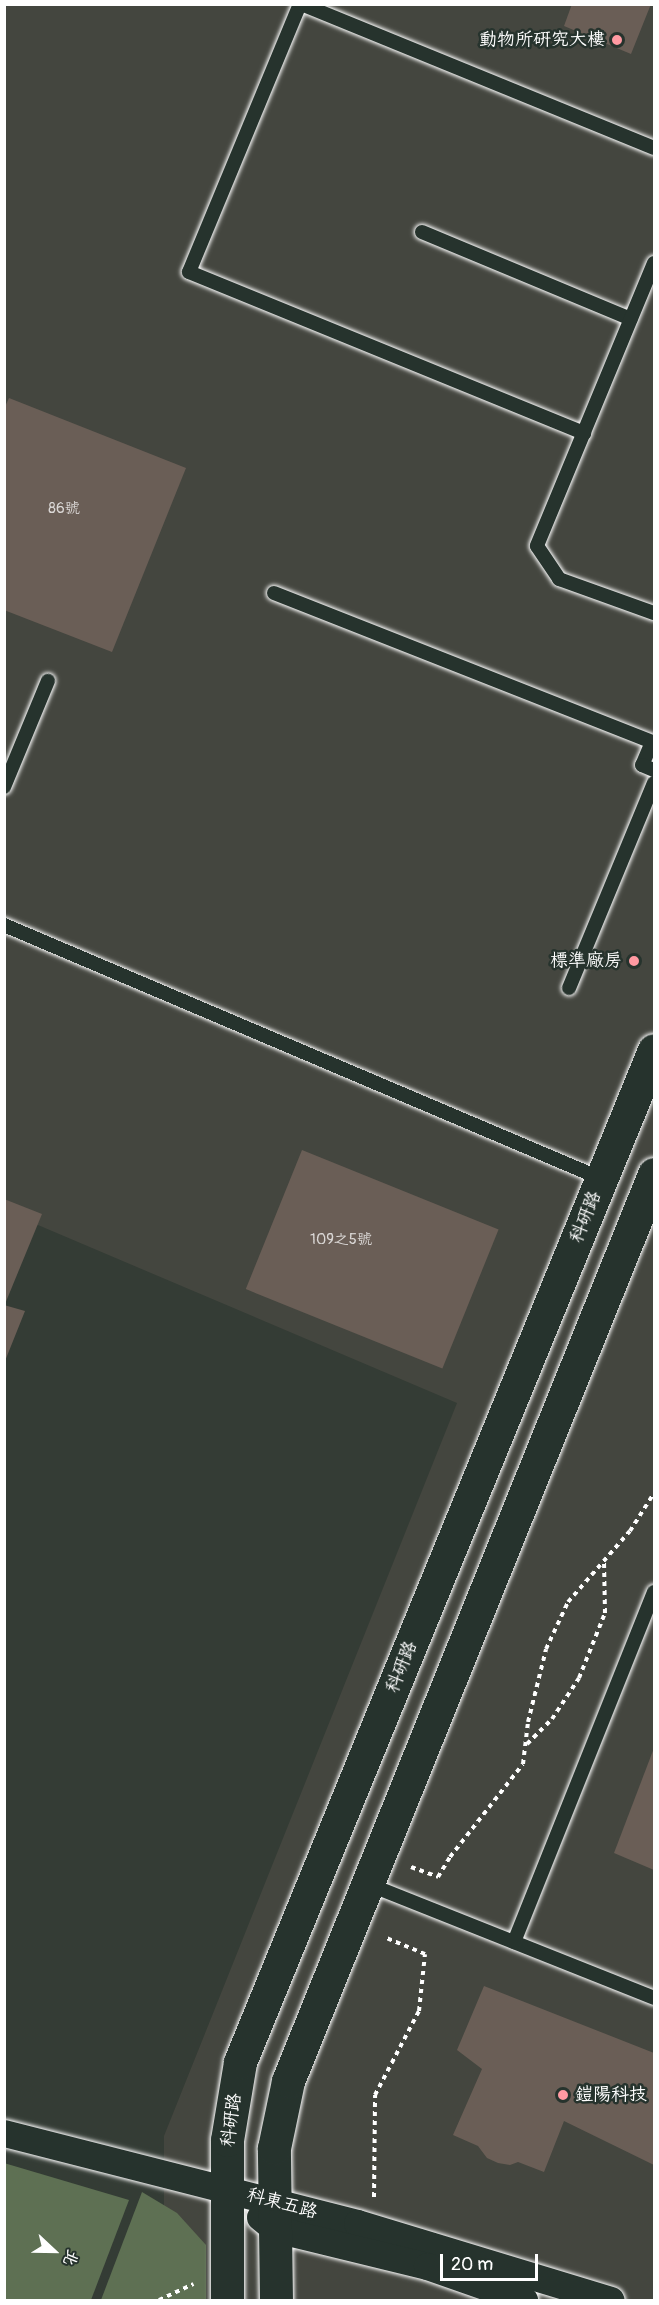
<!DOCTYPE html>
<meta charset="utf-8">
<style>
body{margin:0}
#map{position:relative;width:659px;height:2305px;overflow:hidden;background:#343c35;font-family:Pangolin,"LXGW WenKai TC",sans-serif}
div>[style]{position:absolute}
[style*='--x']{left:calc(var(--x)*1px);top:calc(var(--y)*1px);width:calc(var(--w)*1px);rotate:calc(var(--a)*1deg)}
.built>*{inset:0;background:#44463f}
.green>*{inset:0;background:#5e7053}
.building>*{inset:0;background:#6a5e56;transform-origin:0 0}
.path>*{height:4px;margin-top:-2px;transform-origin:0;background:repeating-linear-gradient(90deg,#fff 0 4.5px,transparent 0 9px)}
.roads{filter:drop-shadow(0 0 2px #fff) drop-shadow(0 0 2px #fff)}
.service>*{height:14px;margin:-7px;padding:0 7px;transform-origin:7px;border-radius:7px;background:#26332d}
.minor>*{height:27px;margin:-13.5px;padding:0 13.5px;transform-origin:13.5px;border-radius:13.5px;background:#26332d}
.tertiary>*{height:33px;margin:-16.5px;padding:0 16.5px;transform-origin:16.5px;border-radius:16.5px;background:#26332d}
.dots>*{width:16px;height:16px;translate:-50% -50%;box-sizing:border-box;border:3px solid #26332d;border-radius:50%}
span{translate:-50% -50%;white-space:nowrap;text-align:center;line-height:1.15;-webkit-text-stroke:5px #26332d;paint-order:stroke}
.number-label{font-size:15px;color:#dad7d5}
.number-label span{-webkit-text-stroke-width:0}
.poi-label{font-size:18px;color:#fff}
.right{translate:-100% -50%;text-align:right}
.left{translate:0 -50%;text-align:left}
.street-label{font-size:18px;color:#fff}
.frame{position:absolute;inset:0;border:6px solid #fff;pointer-events:none}
.north{position:absolute;left:24px;top:2221px;width:60px;height:60px;-webkit-text-stroke:4px #26332d;paint-order:stroke;rotate:112deg;font-size:16px;font-weight:700;line-height:24px;text-align:center;color:#fff}
.north::after{content:'';display:block;margin:auto;width:21px;height:27px;background:#fff;clip-path:polygon(50% 0,100% 100%,50% 72%,0 100%)}
.scale{position:absolute;left:440px;top:2254px;width:98px;height:27px;box-sizing:border-box;border:3px solid #fff;border-top:0;padding-left:8px;font-size:18px;line-height:21px;white-space:nowrap;color:#fff;-webkit-text-stroke:4px #26332d;paint-order:stroke}
</style>
<div id="map">
<div class="built">
<div style="clip-path:polygon(4px 5px,654px 5px,654px 2300px,164px 2300px,164px 2136px,457px 1403px,5px 1211px)"></div>
</div>
<div class="green">
<div style="clip-path:polygon(4px 2163px,129px 2200px,91px 2300px,5px 2300px)"></div>
<div style="clip-path:polygon(142px 2192px,177px 2213px,206px 2245px,206px 2300px,101px 2300px)"></div>
</div>
<div class="building">
<div style="clip-path:polygon(572px 4px,651px 4px,631px 54px,564px 26px)"></div>
<div style="clip-path:polygon(9px 398px,186px 468px,112px 652px,4px 610px,4px 409px)"></div>
<div style="left:302px;top:1150px;width:212px;height:150px;rotate:22deg"></div>
<div style="clip-path:polygon(4px 1199px,42px 1214px,5px 1304px,4px 1304px)"></div>
<div style="clip-path:polygon(4px 1305px,25px 1311px,5px 1361px,4px 1361px)"></div>
<div style="clip-path:polygon(654px 1748px,654px 1870px,614px 1853px)"></div>
<div style="clip-path:polygon(484px 1986px,654px 2053px,654px 2165px,564px 2121px,544px 2172px,518px 2162px,510px 2165px,498px 2163px,487px 2158px,478px 2146px,453px 2135px,482px 2069px,457px 2050px)"></div>
</div>
<div class="path">
<div style="--x:527;--y:1744;--w:35;--a:-45"></div>
<div style="--x:552;--y:1719;--w:49;--a:-56.6"></div>
<div style="--x:579;--y:1678;--w:70;--a:-68.2"></div>
<div style="--x:605;--y:1613;--w:51;--a:-91.1"></div>
<div style="--x:411;--y:1867;--w:29;--a:20"></div>
<div style="--x:438;--y:1877;--w:23;--a:-59"></div>
<div style="--x:450;--y:1857;--w:118;--a:-51.9"></div>
<div style="--x:523;--y:1764;--w:42;--a:-83.2"></div>
<div style="--x:528;--y:1722;--w:75;--a:-76.1"></div>
<div style="--x:546;--y:1649;--w:52;--a:-64.9"></div>
<div style="--x:568;--y:1602;--w:94;--a:-48.9"></div>
<div style="--x:630;--y:1531;--w:45;--a:-57.7"></div>
<div style="--x:374;--y:2197;--w:102;--a:-89.4"></div>
<div style="--x:375;--y:2095;--w:95;--a:-62.4"></div>
<div style="--x:419;--y:2011;--w:57;--a:-84"></div>
<div style="--x:425;--y:1954;--w:44;--a:-157.5"></div>
<div style="--x:159;--y:2300;--w:38;--a:-25"></div>
</div>
<div class="roads">
<div class="service">
<div style="--x:300;--y:4;--w:290;--a:112.5"></div>
<div style="--x:189;--y:272;--w:427;--a:22.2"></div>
<div style="--x:301;--y:4;--w:381;--a:22.2"></div>
<div style="--x:422;--y:232;--w:226;--a:22.6"></div>
<div style="--x:654;--y:263;--w:306;--a:112.5"></div>
<div style="--x:537;--y:546;--w:40;--a:56"></div>
<div style="--x:559;--y:579;--w:101;--a:19.7"></div>
<div style="--x:274;--y:593;--w:406;--a:21.5"></div>
<div style="--x:652;--y:742;--w:25;--a:113"></div>
<div style="--x:642;--y:765;--w:13;--a:23"></div>
<div style="--x:4;--y:787;--w:115;--a:-67.5"></div>
<div style="--x:4;--y:925;--w:650;--a:23.01"></div>
<div style="--x:569;--y:988;--w:222;--a:-67.5"></div>
<div style="--x:368;--y:1884;--w:308;--a:21.7"></div>
<div style="--x:514;--y:1942;--w:377;--a:-68.2"></div>
</div>
<div class="minor">
<div style="--x:4;--y:2133;--w:364;--a:14.3"></div>
<div style="--x:357;--y:2223;--w:265;--a:16.9"></div>
<div style="--x:260;--y:2217;--w:19;--a:39"></div>
<div style="--x:275;--y:2229;--w:156;--a:13.7"></div>
<div style="--x:427;--y:2266;--w:103;--a:19.3"></div>
</div>
<div class="tertiary">
<div style="--x:227;--y:2300;--w:160;--a:-90"></div>
<div style="--x:227;--y:2140;--w:79;--a:-80.5"></div>
<div style="--x:240;--y:2062;--w:1093;--a:-67.75"></div>
<div style="--x:276;--y:2300;--w:152;--a:-90.8"></div>
<div style="--x:274;--y:2148;--w:68;--a:-78.2"></div>
<div style="--x:288;--y:2081;--w:978;--a:-68.02"></div>
</div>
</div>
<div class="dots">
<div style="left:617px;top:40px;background:#ff9aa2"></div>
<div style="left:634px;top:961px;background:#ff9aa2"></div>
<div style="left:563px;top:2095px;background:#ff9aa2"></div>
</div>
<div class="number-label">
<span style="left:64px;top:509px">86號</span>
<span style="left:341px;top:1240px">109之5號</span>
</div>
<div class="poi-label">
<span class="right" style="left:605px;top:40px">動物所研究大樓</span>
<span class="right" style="left:622px;top:961px">標準廠房</span>
<span class="left" style="left:575px;top:2095px">鎧陽科技</span>
</div>
<div class="street-label">
<span style="left:586px;top:1217px;rotate:-68deg">科研路</span>
<span style="left:402px;top:1667px;rotate:-68deg">科研路</span>
<span style="left:232px;top:2120px;rotate:-82deg">科研路</span>
<span style="left:282px;top:2204px;rotate:15deg">科東五路</span>
</div>
<div class="frame"></div>
<div class="north">北</div>
<div class="scale">20 m</div>
</div>
